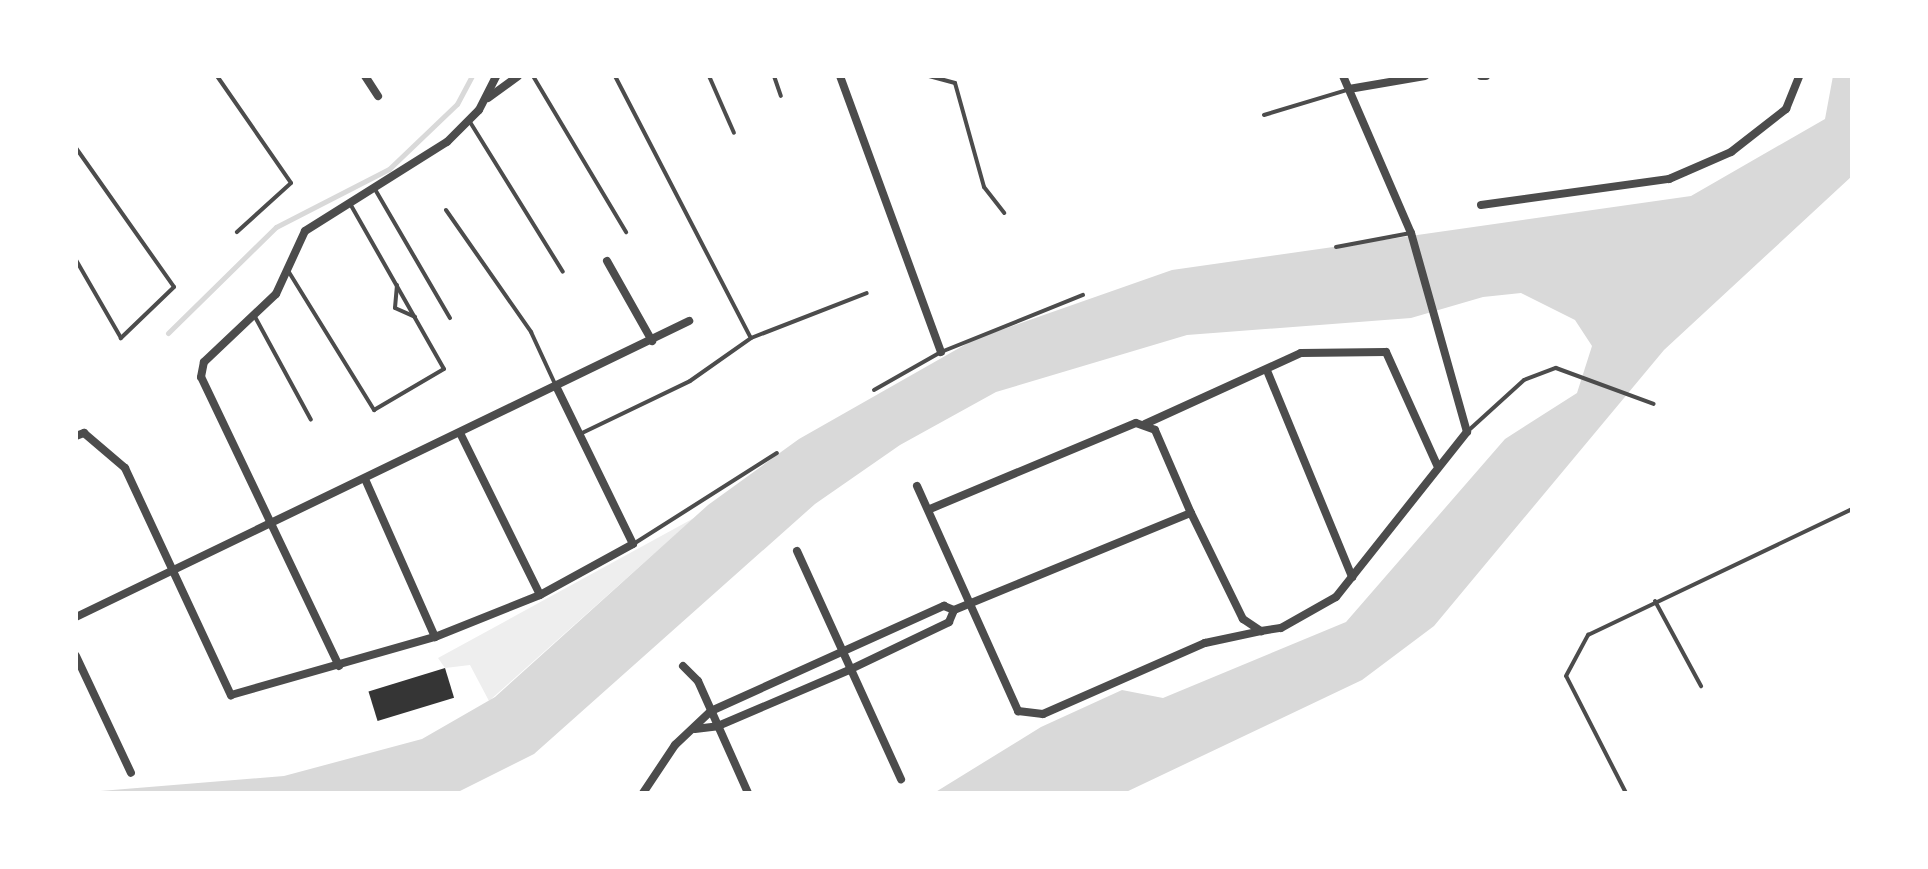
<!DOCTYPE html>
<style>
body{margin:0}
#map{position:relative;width:1928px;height:869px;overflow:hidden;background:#fff;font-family:"Varela Round",sans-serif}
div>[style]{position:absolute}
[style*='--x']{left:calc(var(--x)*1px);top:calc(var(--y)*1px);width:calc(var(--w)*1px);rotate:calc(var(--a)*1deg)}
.green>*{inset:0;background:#eee}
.water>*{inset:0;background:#d9d9d9}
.stream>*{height:5px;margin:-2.5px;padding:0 2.5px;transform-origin:2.5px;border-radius:2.5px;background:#d9d9d9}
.building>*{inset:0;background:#353535;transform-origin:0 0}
.service>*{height:4px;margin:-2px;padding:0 2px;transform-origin:2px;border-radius:2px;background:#4c4c4c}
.minor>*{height:8px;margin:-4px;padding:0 4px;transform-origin:4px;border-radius:4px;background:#4c4c4c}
span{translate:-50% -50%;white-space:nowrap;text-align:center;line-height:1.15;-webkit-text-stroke:8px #fff;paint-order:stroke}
.frame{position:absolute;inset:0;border:78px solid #fff;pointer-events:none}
</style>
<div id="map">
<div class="green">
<div style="clip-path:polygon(694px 518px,489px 701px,470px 665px,445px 668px,438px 658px)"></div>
</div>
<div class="water">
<div style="clip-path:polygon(1833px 76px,1852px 76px,1852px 176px,1664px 350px,1434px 626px,1362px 680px,1124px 793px,934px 793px,1041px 727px,1122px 690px,1163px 698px,1346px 622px,1505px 439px,1577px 393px,1592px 346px,1575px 320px,1521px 293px,1483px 297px,1411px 318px,1187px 335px,996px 392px,900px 445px,815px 504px,534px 754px,456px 793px,76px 793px,284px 776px,422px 739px,495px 697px,708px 505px,799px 439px,975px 339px,1172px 270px,1691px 196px,1825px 119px)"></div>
</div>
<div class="stream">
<div style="--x:168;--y:333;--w:151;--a:-44.5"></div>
<div style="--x:276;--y:227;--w:127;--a:-27.2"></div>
<div style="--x:389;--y:169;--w:94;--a:-43.7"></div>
<div style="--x:457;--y:104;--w:32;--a:-62"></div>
</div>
<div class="building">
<div style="left:445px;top:668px;width:31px;height:80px;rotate:73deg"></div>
</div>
<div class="service">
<div style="--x:217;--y:76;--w:130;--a:55.3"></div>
<div style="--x:291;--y:183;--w:73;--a:137.8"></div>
<div style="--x:533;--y:76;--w:182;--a:59.2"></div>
<div style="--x:615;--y:76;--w:295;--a:62.6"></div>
<div style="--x:709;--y:76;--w:62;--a:66.3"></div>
<div style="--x:774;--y:76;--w:21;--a:71"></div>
<div style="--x:929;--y:76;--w:27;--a:15"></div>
<div style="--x:955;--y:83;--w:108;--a:74.4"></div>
<div style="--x:984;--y:187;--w:33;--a:52"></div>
<div style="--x:1264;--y:115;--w:87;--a:-16.8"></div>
<div style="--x:470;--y:122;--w:176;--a:58.2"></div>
<div style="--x:76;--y:148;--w:170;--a:54.8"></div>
<div style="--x:174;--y:287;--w:74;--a:136.1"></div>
<div style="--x:121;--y:338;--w:90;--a:-120"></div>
<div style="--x:376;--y:191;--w:147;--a:59.8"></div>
<div style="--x:446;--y:210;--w:149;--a:55.1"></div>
<div style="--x:531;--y:332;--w:57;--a:65.2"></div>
<div style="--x:1336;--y:247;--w:76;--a:-10.6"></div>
<div style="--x:287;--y:269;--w:166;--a:58.3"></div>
<div style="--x:374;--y:410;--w:81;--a:-30.4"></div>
<div style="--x:444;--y:369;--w:189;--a:-119.6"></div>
<div style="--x:397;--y:285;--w:23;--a:95"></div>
<div style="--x:395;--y:308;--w:22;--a:24"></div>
<div style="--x:254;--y:315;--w:119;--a:61.5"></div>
<div style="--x:874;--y:390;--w:77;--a:-29.6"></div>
<div style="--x:941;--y:352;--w:153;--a:-21.9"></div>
<div style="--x:1469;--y:430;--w:74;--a:-42.3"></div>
<div style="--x:1524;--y:380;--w:34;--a:-21"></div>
<div style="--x:1556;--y:368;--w:104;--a:20.2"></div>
<div style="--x:580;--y:434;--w:122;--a:-25.7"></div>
<div style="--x:690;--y:381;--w:75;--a:-35.2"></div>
<div style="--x:751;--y:338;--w:124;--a:-21.2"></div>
<div style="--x:635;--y:543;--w:168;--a:-32.4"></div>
<div style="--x:1655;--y:601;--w:97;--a:61.6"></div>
<div style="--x:1626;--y:793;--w:131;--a:-117.1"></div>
<div style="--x:1566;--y:676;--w:47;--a:-61.8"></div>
<div style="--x:1588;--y:635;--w:293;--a:-25.5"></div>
</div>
<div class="minor">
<div style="--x:365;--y:76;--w:24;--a:57"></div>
<div style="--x:840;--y:76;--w:294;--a:69.9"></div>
<div style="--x:1481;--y:76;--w:5;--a:0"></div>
<div style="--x:1349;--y:89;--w:77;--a:-9.7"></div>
<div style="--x:488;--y:98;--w:37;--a:-36"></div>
<div style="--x:1481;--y:205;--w:190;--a:-7.9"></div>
<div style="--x:1669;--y:179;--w:68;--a:-23.5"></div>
<div style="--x:1731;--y:152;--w:70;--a:-38"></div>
<div style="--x:1786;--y:109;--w:35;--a:-68"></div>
<div style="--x:607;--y:261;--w:92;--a:60.6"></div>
<div style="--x:1268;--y:373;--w:221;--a:67.6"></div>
<div style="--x:1145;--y:424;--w:171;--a:-24.5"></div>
<div style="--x:1301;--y:353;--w:85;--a:-0.7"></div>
<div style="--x:1386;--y:352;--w:124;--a:65.7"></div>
<div style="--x:461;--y:435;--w:178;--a:63.7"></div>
<div style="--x:76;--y:436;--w:9;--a:-21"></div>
<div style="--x:84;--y:433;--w:54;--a:40.5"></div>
<div style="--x:125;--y:468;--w:251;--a:65"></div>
<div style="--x:231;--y:695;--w:212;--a:-15.9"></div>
<div style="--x:435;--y:637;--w:113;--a:-21.8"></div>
<div style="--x:540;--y:595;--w:106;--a:-28.7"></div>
<div style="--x:633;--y:544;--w:174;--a:-116"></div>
<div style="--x:365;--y:479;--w:173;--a:66.1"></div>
<div style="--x:917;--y:486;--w:247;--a:65.8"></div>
<div style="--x:1018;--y:711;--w:25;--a:7"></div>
<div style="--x:1043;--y:714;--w:177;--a:-23.7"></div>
<div style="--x:1205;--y:643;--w:57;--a:-12.1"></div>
<div style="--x:930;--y:509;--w:223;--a:-22.7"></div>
<div style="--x:1136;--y:423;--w:20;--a:20"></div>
<div style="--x:1155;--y:430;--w:90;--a:66.6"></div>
<div style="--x:797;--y:551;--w:251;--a:65.5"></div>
<div style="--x:954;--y:610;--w:256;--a:-22.3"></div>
<div style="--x:1191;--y:513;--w:118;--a:63.9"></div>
<div style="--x:1243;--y:619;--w:22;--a:34"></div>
<div style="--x:1261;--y:631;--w:20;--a:-9"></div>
<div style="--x:1281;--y:628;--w:63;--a:-29.4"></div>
<div style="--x:1336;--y:597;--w:211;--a:-51.6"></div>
<div style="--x:1467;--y:432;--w:207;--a:-105.7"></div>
<div style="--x:1411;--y:233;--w:171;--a:-113.4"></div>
<div style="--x:76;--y:617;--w:681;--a:-25.77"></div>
<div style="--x:76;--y:656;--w:129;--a:64.8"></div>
<div style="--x:339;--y:666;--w:320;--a:-115.5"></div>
<div style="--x:201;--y:377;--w:15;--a:-79"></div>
<div style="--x:204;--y:362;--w:99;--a:-43.4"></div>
<div style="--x:276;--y:294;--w:69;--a:-65.3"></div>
<div style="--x:305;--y:231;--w:168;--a:-32.1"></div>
<div style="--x:447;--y:142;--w:45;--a:-45"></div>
<div style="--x:479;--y:110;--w:38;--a:-63"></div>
<div style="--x:683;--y:666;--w:21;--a:45"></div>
<div style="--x:698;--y:681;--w:123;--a:65.9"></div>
<div style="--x:695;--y:729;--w:23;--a:-7"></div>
<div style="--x:718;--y:726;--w:142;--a:-23.1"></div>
<div style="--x:849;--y:670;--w:111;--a:-25.6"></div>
<div style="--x:949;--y:622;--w:13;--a:-67"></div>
<div style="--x:643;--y:793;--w:58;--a:-56.3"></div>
<div style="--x:675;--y:745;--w:50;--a:-43.4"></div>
<div style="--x:711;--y:711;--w:256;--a:-24.3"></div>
<div style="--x:944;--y:606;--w:11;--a:22"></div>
</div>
<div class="frame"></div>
</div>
